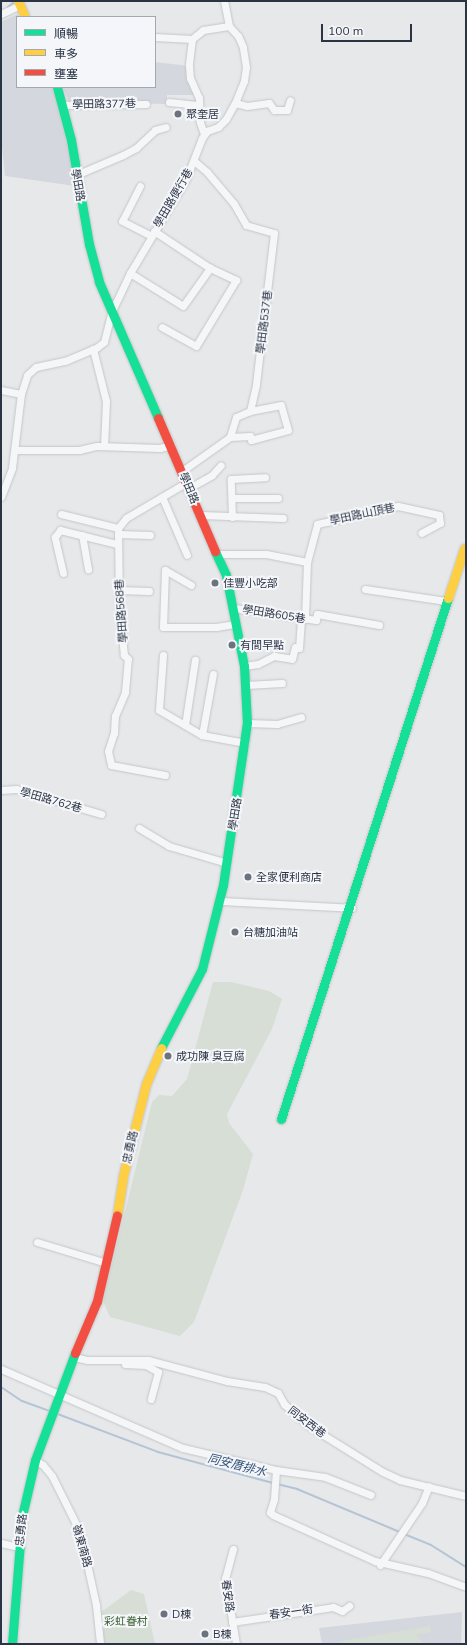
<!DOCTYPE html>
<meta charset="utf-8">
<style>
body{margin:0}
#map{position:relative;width:467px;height:1645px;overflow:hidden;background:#e6e8ea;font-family:Mulish,"Noto Sans TC",sans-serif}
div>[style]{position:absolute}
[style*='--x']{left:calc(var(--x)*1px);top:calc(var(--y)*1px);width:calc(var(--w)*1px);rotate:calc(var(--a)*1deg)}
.built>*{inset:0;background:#d4d7dd}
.green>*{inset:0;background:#d6ded6}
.stream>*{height:2px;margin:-1px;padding:0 1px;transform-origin:1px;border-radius:1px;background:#b4c4d5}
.roads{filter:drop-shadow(0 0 1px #c4c6c8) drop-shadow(0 0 1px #c4c6c8)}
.street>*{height:7px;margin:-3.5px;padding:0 3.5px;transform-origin:3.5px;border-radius:3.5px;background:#f5f6f7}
.fast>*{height:9px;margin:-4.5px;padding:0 4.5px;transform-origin:4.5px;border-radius:4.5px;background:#16e098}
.slow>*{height:9px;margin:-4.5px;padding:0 4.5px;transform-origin:4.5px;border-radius:4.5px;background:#ffcf43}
.jam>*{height:9px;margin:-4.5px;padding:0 4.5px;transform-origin:4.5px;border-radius:4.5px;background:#f24e42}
.dots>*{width:11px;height:11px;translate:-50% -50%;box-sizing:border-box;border:2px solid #f4f6f9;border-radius:50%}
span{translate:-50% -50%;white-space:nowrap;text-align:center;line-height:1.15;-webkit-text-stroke:4px #f4f6f9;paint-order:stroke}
.street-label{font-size:11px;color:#2b3445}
.poi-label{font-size:11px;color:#2b3445}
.left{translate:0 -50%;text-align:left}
.park-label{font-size:11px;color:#3f6138}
.water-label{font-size:12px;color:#34527a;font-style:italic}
.frame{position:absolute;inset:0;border:2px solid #2b3445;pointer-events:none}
.legend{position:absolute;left:16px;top:16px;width:140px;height:72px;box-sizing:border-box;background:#f4f6f9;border:1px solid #a4a8b1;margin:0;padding:5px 7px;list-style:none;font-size:12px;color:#2b3445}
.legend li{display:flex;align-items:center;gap:8px;height:20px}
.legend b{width:20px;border:1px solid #a4a8b1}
.scale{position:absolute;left:321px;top:24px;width:91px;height:18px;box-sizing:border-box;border:2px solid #2b3445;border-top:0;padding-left:5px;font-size:12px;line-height:14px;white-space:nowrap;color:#2b3445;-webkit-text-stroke:3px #f4f6f9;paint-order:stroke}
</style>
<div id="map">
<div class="built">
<div style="clip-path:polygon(18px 14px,17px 87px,53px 87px,74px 173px,75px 186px,5px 176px,1px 136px,1px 22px)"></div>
<div style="clip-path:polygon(155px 62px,189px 66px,199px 95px,167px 95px,167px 104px,69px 102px,63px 87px,155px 87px)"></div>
<div style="clip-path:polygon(462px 1612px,461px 1644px,322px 1644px,319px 1628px)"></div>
</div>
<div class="green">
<div style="clip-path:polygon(213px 982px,231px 982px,269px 991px,282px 999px,272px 1029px,227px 1114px,229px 1123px,253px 1154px,243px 1190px,194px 1322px,180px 1336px,110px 1317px,103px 1301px,152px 1102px,159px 1095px,172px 1096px,187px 1079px)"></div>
<div style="clip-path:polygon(131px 1590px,144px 1594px,155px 1644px,103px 1644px,100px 1613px)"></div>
<div style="clip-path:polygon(430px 1626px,431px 1632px,417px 1635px,423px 1644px,339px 1644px,341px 1641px)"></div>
</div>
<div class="stream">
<div style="--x:8;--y:7;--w:9;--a:-41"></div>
<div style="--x:1;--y:1387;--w:25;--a:34"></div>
<div style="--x:22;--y:1401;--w:29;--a:20"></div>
<div style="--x:55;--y:1413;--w:110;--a:20.7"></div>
<div style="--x:158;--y:1452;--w:119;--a:15.1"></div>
<div style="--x:277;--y:1484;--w:21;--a:14"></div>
<div style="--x:297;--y:1489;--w:112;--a:22.7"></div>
<div style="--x:404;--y:1534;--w:29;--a:22"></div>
<div style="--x:431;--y:1545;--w:41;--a:32.2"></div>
</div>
<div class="roads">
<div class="street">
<div style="--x:1;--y:14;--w:21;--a:-25"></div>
<div style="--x:155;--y:37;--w:37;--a:3"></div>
<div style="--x:192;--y:39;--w:14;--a:-39"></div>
<div style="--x:203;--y:30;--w:26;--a:-9"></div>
<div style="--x:192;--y:39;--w:26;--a:97"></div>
<div style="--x:189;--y:65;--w:13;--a:86"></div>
<div style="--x:190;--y:78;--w:22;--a:66"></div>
<div style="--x:199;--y:98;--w:24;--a:88"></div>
<div style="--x:200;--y:122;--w:13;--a:72"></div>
<div style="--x:169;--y:102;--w:30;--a:6"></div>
<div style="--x:235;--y:103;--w:12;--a:14"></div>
<div style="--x:247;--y:106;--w:22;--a:-8"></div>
<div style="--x:269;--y:103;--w:9;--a:54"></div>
<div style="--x:274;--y:110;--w:13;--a:0"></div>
<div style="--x:287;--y:110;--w:10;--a:-73"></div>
<div style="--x:61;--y:105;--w:85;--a:-0.7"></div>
<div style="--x:194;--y:161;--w:17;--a:40"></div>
<div style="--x:207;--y:172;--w:42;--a:49.8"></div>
<div style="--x:234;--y:204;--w:24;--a:60"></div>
<div style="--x:246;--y:225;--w:29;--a:16"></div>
<div style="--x:274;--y:233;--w:153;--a:96.8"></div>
<div style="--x:256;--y:385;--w:27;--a:103"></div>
<div style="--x:250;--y:411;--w:15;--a:157"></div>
<div style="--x:236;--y:417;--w:21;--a:107"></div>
<div style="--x:76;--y:175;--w:51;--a:-23.1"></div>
<div style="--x:123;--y:155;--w:15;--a:-28"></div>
<div style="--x:136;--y:148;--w:26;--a:-43"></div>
<div style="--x:155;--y:130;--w:11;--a:-15"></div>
<div style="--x:140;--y:186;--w:39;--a:117"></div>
<div style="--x:122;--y:221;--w:33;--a:27"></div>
<div style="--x:154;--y:231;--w:67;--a:33.5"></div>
<div style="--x:210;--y:268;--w:29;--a:25"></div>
<div style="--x:236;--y:280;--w:77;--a:121.2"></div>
<div style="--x:196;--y:346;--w:39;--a:-151"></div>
<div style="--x:130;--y:273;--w:62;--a:31.9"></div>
<div style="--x:183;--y:306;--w:47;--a:-54.6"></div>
<div style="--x:93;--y:349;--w:54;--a:76"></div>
<div style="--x:106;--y:401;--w:45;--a:92.5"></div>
<div style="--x:1;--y:390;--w:20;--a:11"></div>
<div style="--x:15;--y:450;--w:64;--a:0"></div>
<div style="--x:79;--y:450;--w:18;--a:-13"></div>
<div style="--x:97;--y:446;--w:63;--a:1.8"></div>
<div style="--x:160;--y:448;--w:11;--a:-15"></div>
<div style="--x:182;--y:471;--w:59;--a:-35.3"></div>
<div style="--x:230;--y:437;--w:20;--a:-3"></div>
<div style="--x:250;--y:436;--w:4;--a:76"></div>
<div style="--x:251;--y:440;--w:38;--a:-15"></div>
<div style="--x:288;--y:430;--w:26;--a:-106"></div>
<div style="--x:281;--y:405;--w:32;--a:169"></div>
<div style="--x:189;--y:488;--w:26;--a:-29"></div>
<div style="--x:212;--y:475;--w:13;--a:-48"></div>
<div style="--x:1;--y:497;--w:31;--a:-69"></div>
<div style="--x:12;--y:468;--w:75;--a:-83.1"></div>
<div style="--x:21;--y:394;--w:20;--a:-72"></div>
<div style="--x:27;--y:375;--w:12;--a:-42"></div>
<div style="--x:36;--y:367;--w:30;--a:-12"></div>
<div style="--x:65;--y:361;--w:34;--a:-23"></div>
<div style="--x:96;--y:348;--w:10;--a:-37"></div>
<div style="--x:104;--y:342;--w:30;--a:-76"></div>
<div style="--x:111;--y:313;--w:44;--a:-64.6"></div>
<div style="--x:130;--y:273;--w:109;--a:-59.2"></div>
<div style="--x:186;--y:179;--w:44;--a:-68.7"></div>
<div style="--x:202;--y:138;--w:9;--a:-54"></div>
<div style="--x:207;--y:131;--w:12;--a:-20"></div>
<div style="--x:218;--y:127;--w:11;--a:-45"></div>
<div style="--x:226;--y:119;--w:18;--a:-61"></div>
<div style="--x:235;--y:103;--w:24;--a:-68"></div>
<div style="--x:244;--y:81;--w:14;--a:-82"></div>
<div style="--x:246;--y:67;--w:20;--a:-99"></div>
<div style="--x:243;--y:47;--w:12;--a:-114"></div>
<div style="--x:238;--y:36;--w:13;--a:-132"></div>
<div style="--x:229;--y:26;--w:25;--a:-101"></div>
<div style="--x:162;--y:497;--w:63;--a:66.7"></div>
<div style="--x:232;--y:498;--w:46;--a:0"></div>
<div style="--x:61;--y:514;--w:59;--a:13.8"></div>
<div style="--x:201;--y:515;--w:82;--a:2.1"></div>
<div style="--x:232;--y:517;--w:38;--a:-92"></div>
<div style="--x:231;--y:479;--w:34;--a:-3"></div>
<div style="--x:118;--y:534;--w:32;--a:2"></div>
<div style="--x:82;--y:535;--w:35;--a:80"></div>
<div style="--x:218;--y:554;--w:48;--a:0"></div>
<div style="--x:266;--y:554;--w:42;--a:11"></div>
<div style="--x:63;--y:573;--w:37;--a:-103"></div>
<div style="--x:55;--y:537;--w:9;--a:-54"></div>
<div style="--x:60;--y:530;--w:59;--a:13.8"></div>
<div style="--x:191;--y:585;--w:30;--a:-150"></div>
<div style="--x:165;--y:570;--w:57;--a:92"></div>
<div style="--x:163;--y:627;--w:53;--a:0"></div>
<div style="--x:216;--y:627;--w:20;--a:-9"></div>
<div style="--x:365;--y:589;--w:82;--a:8.4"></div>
<div style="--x:118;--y:590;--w:31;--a:2"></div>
<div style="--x:234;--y:608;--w:83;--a:8.3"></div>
<div style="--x:316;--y:620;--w:6;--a:-81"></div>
<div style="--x:317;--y:614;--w:63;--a:10.1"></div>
<div style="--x:305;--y:619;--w:57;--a:-88"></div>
<div style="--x:307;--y:562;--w:39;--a:-75"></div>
<div style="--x:317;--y:524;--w:83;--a:-12.5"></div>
<div style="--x:398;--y:506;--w:42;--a:12.4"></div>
<div style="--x:439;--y:515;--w:8;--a:83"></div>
<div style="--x:440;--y:523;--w:21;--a:152"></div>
<div style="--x:163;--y:655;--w:55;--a:94.2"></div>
<div style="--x:159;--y:710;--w:50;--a:30.2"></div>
<div style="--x:202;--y:735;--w:44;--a:10.5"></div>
<div style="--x:244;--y:666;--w:14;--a:-8"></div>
<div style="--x:258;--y:664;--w:18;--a:-27"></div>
<div style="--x:274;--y:656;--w:18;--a:9"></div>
<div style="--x:292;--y:659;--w:12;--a:-76"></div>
<div style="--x:295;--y:647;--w:4;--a:14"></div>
<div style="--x:299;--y:648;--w:30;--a:-86"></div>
<div style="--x:246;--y:685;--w:36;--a:-3"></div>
<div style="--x:247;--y:723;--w:30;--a:2"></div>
<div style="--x:277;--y:724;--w:25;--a:-16"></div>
<div style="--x:185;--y:725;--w:66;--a:-81.3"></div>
<div style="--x:202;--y:735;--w:62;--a:-79.8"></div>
<div style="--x:165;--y:775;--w:55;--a:-169.5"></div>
<div style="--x:111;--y:765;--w:14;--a:-102"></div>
<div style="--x:108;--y:751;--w:19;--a:-72"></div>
<div style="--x:114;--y:733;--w:17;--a:-87"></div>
<div style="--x:115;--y:716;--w:26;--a:-67"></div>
<div style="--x:125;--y:692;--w:33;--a:-85"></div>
<div style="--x:128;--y:659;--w:6;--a:-135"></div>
<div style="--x:124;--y:655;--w:45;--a:-96.3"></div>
<div style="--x:119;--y:610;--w:82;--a:-90.7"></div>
<div style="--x:118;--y:528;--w:13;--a:-51"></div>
<div style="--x:126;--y:518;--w:71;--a:-30.5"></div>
<div style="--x:1;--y:790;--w:15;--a:-4"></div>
<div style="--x:16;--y:789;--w:89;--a:16.4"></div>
<div style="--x:139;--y:828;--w:35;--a:31"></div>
<div style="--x:169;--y:846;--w:60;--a:16.3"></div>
<div style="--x:220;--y:901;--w:132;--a:3"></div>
<div style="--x:37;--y:1242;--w:72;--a:16.9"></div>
<div style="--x:74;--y:1357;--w:13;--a:13"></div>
<div style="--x:87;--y:1360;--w:61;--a:0"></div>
<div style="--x:148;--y:1360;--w:82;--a:14.9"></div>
<div style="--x:227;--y:1381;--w:38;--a:9"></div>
<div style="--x:265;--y:1387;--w:14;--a:25"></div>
<div style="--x:278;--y:1393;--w:13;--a:61"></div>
<div style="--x:284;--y:1404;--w:33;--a:41"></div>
<div style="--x:309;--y:1426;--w:87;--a:31.9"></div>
<div style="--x:383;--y:1472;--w:19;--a:25"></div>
<div style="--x:400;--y:1480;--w:68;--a:13.6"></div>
<div style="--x:125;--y:1364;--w:21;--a:3"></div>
<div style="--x:146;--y:1365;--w:14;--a:30"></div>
<div style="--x:158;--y:1372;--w:28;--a:105"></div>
<div style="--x:1;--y:1369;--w:198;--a:23.5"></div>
<div style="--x:183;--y:1448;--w:96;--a:13.3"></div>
<div style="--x:276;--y:1470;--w:49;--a:8.1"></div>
<div style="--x:325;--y:1477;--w:49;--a:21.4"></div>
<div style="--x:35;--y:1460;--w:9;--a:32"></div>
<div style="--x:43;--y:1465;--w:14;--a:51"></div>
<div style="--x:52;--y:1476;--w:63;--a:63.4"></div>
<div style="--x:80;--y:1532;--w:75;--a:77.6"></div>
<div style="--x:96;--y:1605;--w:39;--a:84"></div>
<div style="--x:276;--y:1470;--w:29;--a:94"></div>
<div style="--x:274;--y:1499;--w:14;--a:107"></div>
<div style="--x:270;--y:1512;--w:4;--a:45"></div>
<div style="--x:273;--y:1515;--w:112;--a:24.3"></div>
<div style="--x:375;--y:1561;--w:54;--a:12.8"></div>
<div style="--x:428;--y:1573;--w:40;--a:20.2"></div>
<div style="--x:1;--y:1543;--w:18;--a:13"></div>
<div style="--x:233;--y:1549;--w:30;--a:105"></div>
<div style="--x:225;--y:1578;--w:67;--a:80.5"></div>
<div style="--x:380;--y:1565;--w:75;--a:-55.9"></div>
<div style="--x:422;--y:1503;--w:18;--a:-68"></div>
<div style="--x:232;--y:1622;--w:102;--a:-8.4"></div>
<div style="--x:333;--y:1607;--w:10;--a:24"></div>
<div style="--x:342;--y:1611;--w:9;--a:-36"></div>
</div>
<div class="fast">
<div style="--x:57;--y:87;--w:55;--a:75.2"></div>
<div style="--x:71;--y:140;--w:106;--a:80.2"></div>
<div style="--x:89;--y:244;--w:39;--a:75"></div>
<div style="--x:99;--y:282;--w:148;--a:66.5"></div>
<div style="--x:161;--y:1048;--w:89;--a:-62.6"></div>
<div style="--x:202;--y:969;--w:87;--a:-76"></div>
<div style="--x:223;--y:885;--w:164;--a:-81.6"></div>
<div style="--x:247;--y:723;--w:57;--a:-93"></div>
<div style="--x:244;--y:666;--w:93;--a:-101.2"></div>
<div style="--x:226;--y:575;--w:26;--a:-115"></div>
<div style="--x:281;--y:1119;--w:547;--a:-72.23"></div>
<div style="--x:12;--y:1644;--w:128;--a:-85.5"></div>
<div style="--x:22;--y:1516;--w:57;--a:-76.9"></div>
<div style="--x:35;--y:1460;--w:114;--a:-69.5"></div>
</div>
<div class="slow">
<div style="--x:18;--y:1;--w:17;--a:66"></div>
<div style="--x:448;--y:598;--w:52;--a:-71.9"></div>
<div style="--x:117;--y:1215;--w:39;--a:-81"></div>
<div style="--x:123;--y:1176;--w:95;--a:-76"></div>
<div style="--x:146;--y:1084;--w:39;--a:-67"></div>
</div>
<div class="jam">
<div style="--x:158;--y:418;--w:145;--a:66.8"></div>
<div style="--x:75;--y:1353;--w:56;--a:-67.1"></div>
<div style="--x:97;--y:1301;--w:88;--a:-76.9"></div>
</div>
</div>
<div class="dots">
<div style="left:178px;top:114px;background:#6c737f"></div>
<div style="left:215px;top:583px;background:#6c737f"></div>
<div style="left:232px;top:645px;background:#6c737f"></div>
<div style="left:248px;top:877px;background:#6c737f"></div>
<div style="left:235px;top:932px;background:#6c737f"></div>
<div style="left:168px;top:1056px;background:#6c737f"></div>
<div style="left:164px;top:1614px;background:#6c737f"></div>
<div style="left:205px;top:1634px;background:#6c737f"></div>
</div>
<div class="street-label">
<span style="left:104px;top:104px;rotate:-1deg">學田路377巷</span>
<span style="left:78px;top:185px;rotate:80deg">學田路</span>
<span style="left:173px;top:198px;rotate:-60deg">學田路便行巷</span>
<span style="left:264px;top:322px;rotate:-83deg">學田路537巷</span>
<span style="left:189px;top:488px;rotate:67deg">學田路</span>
<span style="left:362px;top:514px;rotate:-12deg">學田路山頂巷</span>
<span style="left:121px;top:611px;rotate:-94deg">學田路568巷</span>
<span style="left:274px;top:614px;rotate:9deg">學田路605巷</span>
<span style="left:51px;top:800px;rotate:16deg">學田路762巷</span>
<span style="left:235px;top:814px;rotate:-81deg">學田路</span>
<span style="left:130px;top:1147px;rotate:-77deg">忠勇路</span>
<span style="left:307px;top:1422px;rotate:37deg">同安西巷</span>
<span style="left:21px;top:1530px;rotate:-84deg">忠勇路</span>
<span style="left:82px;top:1546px;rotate:74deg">嶺東南路</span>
<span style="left:228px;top:1596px;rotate:82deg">春安路</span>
<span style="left:291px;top:1612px;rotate:-8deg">春安一街</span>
</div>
<div class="poi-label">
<span class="left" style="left:186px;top:114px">聚奎居</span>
<span class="left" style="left:223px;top:583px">佳豐小吃部</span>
<span class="left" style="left:240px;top:645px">有間早點</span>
<span class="left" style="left:256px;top:877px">全家便利商店</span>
<span class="left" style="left:243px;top:932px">台糖加油站</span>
<span class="left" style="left:176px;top:1056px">成功陳 臭豆腐</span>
<span class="left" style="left:172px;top:1614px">D棟</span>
<span class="left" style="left:213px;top:1634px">B棟</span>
</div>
<div class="park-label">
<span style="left:126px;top:1621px">彩虹眷村</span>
</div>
<div class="water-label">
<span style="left:237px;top:1465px;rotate:14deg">同安厝排水</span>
</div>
<div class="frame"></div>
<ul class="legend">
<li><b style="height:5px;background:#16e098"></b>順暢</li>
<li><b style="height:5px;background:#ffcf43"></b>車多</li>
<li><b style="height:5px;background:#f24e42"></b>壅塞</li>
</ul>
<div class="scale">100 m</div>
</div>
